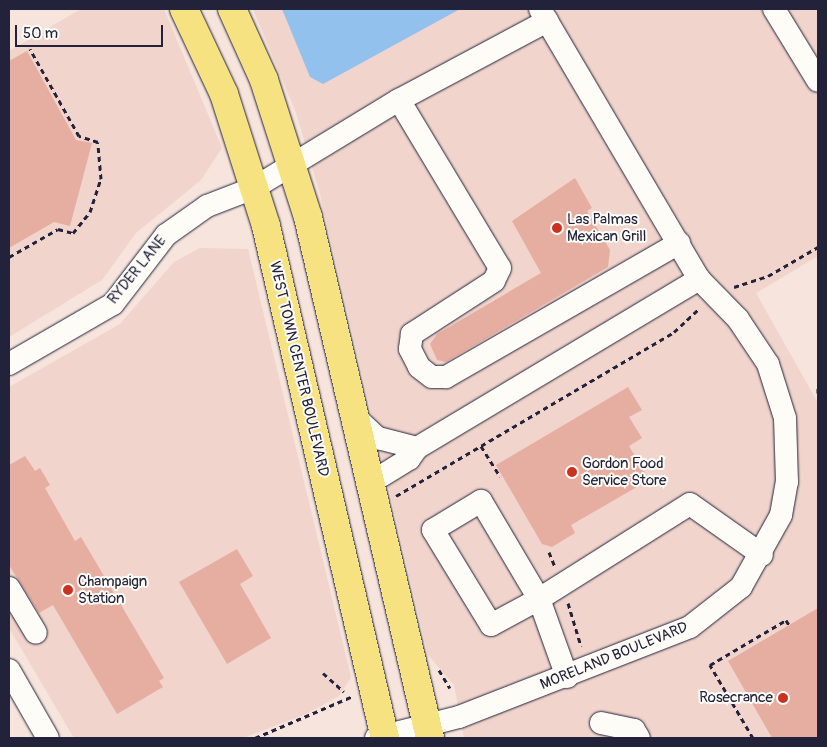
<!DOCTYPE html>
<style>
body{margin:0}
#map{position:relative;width:827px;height:747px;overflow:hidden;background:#f6e4dd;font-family:Pangolin,sans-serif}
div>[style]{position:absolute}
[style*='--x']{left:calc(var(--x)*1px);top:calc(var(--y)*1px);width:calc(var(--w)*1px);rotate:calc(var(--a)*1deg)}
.built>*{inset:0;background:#f1d4cb}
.water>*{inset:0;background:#92c1ed}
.building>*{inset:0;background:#e6ada1}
.path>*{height:3px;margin-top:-1.5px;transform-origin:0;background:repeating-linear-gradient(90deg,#22223b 0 5px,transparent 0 9px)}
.roads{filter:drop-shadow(0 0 1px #22223b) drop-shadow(0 0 1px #22223b)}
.minor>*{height:22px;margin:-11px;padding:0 11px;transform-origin:11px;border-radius:11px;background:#fdfcf7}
.major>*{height:28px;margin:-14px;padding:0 14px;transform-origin:14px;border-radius:14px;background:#f7e281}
.dots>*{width:14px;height:14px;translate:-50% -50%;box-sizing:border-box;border:2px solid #fdfcf7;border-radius:50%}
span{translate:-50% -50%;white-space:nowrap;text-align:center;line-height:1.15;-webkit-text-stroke:4px #fdfcf7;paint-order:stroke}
.poi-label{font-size:15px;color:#22223b}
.left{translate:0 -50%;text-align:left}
.right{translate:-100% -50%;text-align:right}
.street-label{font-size:15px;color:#22223b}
.frame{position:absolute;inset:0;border:10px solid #22223b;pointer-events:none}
.scale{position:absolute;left:15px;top:25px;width:148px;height:22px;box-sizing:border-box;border:2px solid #22223b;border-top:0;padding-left:6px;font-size:15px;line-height:18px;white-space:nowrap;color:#22223b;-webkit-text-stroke:4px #fdfcf7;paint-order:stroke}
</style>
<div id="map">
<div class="built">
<i style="clip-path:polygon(81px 9px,164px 9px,222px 148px,201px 180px,136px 233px,102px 280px,9px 337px,9px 51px)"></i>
<i style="clip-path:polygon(253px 9px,818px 9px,818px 256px,756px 293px,818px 403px,818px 738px,464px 738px,454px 685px,428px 655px,319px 190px,296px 113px)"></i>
<i style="clip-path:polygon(200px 248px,248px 249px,351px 677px,339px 696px,306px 714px,243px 738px,74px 738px,9px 628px,9px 387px,120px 324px,174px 262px)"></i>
</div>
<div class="water">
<i style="clip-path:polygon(282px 9px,460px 9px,323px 84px,310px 77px)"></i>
</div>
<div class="building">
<i style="clip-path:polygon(27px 51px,76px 140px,92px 143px,70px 226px,54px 222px,9px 248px,9px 61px)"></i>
<i style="clip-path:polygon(575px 178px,592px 208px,587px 211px,610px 250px,608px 267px,446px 362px,437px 360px,430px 344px,437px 334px,541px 273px,512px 221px)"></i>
<i style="clip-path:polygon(628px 387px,642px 410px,629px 417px,642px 438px,629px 446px,649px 480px,571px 525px,575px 533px,552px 547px,542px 544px,496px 465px)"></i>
<i style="clip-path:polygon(25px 456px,35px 471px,40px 468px,50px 485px,45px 488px,75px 541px,81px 537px,164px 678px,159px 681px,163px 687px,117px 714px,53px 605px,39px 613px,9px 565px,9px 465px)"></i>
<i style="clip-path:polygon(237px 549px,253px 576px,240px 584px,271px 638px,227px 664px,179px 582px)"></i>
<i style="clip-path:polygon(818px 608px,818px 738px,772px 738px,728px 661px)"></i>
</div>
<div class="path">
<i style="--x:9;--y:257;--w:56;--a:-29.7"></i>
<i style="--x:58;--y:229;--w:16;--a:15"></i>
<i style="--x:73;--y:233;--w:27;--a:-51"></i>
<i style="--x:90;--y:212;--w:35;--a:-72"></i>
<i style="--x:101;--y:179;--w:37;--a:-95"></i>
<i style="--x:98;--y:142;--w:20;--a:-162"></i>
<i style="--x:79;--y:136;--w:100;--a:-119.4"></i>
<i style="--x:734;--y:287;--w:36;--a:-18"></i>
<i style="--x:768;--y:276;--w:58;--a:-30.1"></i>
<i style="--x:818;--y:388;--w:5;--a:90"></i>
<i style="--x:481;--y:446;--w:36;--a:58"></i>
<i style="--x:396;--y:496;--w:323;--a:-30.5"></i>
<i style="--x:674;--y:332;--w:34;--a:-43"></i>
<i style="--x:549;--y:552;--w:16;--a:68"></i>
<i style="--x:568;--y:603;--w:45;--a:73.2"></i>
<i style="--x:439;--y:670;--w:21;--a:59"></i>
<i style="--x:323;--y:673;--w:28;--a:42"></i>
<i style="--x:255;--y:738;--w:107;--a:-23.2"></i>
<i style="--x:753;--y:738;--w:85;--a:-120.5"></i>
<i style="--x:710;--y:665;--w:88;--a:-30.6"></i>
<i style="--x:786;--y:620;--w:6;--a:59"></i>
</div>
<div class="roads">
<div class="minor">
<i style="--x:774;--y:9;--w:84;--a:58.6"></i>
<i style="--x:399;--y:100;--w:196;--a:59"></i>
<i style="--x:500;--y:268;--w:14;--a:115"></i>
<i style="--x:494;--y:281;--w:98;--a:147.1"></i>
<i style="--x:412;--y:334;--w:15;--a:98"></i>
<i style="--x:410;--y:349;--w:20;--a:63"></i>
<i style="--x:419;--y:367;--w:16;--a:38"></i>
<i style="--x:432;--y:377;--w:14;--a:0"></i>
<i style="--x:446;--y:377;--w:269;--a:-29.9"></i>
<i style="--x:9;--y:364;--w:120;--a:-30"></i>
<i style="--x:113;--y:304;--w:87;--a:-52.5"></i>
<i style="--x:166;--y:235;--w:50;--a:-35.3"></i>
<i style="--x:207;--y:206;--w:50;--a:-21"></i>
<i style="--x:254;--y:188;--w:170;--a:-31.3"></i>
<i style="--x:399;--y:100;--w:168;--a:-28.1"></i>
<i style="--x:354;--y:416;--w:33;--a:43"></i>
<i style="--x:378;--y:438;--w:40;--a:14.4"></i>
<i style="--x:370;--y:483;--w:46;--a:-31.6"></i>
<i style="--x:409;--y:459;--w:14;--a:-54"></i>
<i style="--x:417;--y:448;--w:329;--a:-30.9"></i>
<i style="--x:9;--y:588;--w:52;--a:59"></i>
<i style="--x:9;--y:670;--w:78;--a:60.2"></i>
<i style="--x:567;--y:677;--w:83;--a:-109.7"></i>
<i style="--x:539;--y:599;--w:114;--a:-120.6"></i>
<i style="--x:481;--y:501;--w:56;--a:148.9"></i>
<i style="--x:433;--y:530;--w:111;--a:58.6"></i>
<i style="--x:491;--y:625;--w:55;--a:-28.4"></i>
<i style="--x:539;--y:599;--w:178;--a:-32.2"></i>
<i style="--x:690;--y:504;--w:88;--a:35.3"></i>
<i style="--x:601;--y:723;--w:34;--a:12"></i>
<i style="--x:634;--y:730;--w:9;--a:58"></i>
<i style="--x:376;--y:738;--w:86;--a:-14.2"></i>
<i style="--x:459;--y:717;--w:248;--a:-21.3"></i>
<i style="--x:690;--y:627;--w:65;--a:-38.1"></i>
<i style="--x:741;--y:587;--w:82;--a:-60.9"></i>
<i style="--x:781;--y:515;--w:34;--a:-80"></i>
<i style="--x:787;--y:482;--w:64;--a:-91.8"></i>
<i style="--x:785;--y:418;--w:57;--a:-107.5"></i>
<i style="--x:768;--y:364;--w:54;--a:-123.7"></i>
<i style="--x:738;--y:319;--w:56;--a:-134.3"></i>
<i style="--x:699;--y:279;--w:313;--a:-120.5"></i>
</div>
<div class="major">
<i style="--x:184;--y:9;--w:94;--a:64.8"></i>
<i style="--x:224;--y:94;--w:139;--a:72.3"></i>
<i style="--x:266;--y:226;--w:526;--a:76.92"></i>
<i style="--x:232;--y:9;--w:78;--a:65.7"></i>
<i style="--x:264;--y:80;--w:144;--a:72.2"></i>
<i style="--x:308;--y:217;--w:535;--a:76.82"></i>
</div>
</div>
<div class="dots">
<i style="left:557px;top:228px;background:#c8321e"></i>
<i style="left:572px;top:472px;background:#c8321e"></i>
<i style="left:68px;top:590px;background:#c8321e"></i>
<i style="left:783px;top:698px;background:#c8321e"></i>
</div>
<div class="poi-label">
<span class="left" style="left:567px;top:228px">Las Palmas<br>Mexican Grill</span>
<span class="left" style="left:582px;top:472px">Gordon Food<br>Service Store</span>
<span class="left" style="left:78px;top:590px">Champaign<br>Station</span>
<span class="right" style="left:773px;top:698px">Rosecrance</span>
</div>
<div class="street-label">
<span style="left:137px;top:270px;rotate:-51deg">RYDER LANE</span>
<span style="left:299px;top:369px;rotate:77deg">WEST TOWN CENTER BOULEVARD</span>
<span style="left:614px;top:656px;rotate:-22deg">MORELAND BOULEVARD</span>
</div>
<div class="frame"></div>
<div class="scale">50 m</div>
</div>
